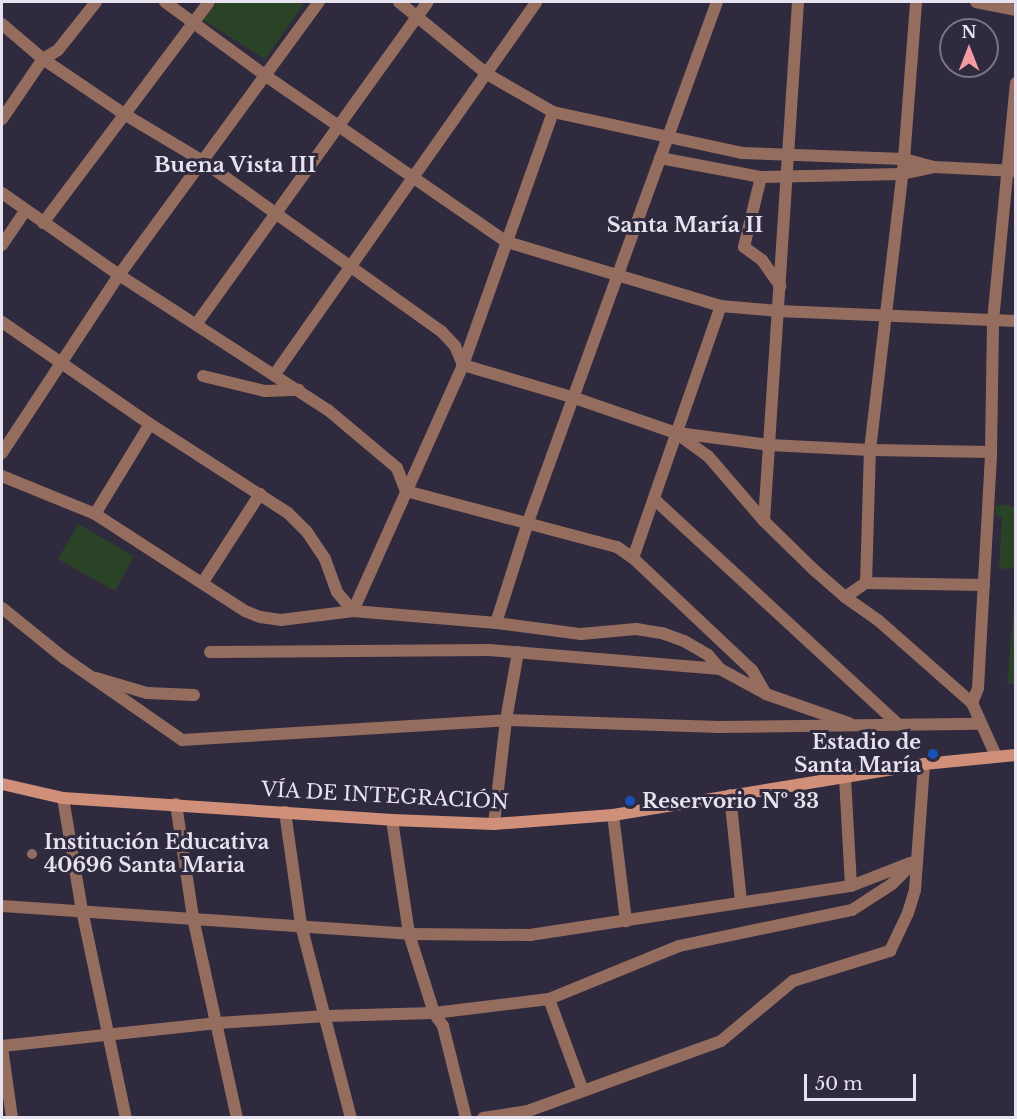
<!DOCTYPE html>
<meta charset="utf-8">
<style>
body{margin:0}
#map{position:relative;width:1017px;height:1119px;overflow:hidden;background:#302a3e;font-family:"Libre Baskerville",serif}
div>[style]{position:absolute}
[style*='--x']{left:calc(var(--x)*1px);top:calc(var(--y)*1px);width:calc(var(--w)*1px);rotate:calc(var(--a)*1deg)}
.green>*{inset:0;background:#2a4225}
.minor>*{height:12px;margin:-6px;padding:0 6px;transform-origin:6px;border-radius:6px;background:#956d5f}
.secondary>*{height:12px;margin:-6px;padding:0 6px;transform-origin:6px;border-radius:6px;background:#cf8f79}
.dots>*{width:16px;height:16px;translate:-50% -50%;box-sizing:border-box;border:3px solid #302a3e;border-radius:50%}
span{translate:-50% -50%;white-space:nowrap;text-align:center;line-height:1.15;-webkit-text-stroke:6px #302a3e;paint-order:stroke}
.poi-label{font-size:20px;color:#e6e2ef;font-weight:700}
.right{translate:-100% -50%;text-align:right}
.left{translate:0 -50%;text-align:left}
.street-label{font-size:20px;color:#e6e2ef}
.neighbourhood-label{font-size:21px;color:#e6e2ef;font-weight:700}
.frame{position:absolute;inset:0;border:3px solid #e6e2ef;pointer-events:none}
.north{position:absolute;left:939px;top:18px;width:60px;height:60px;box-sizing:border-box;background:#302a3e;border:2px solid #797485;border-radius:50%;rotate:0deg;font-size:16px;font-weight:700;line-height:24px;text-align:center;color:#e6e2ef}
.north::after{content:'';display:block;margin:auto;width:21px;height:27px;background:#f49aa3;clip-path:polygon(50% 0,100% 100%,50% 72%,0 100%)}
.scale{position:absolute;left:804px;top:1074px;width:112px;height:27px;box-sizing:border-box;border:3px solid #e6e2ef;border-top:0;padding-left:8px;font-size:18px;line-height:21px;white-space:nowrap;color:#e6e2ef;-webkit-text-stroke:4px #302a3e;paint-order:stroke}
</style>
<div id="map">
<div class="green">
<i style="clip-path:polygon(217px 2px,298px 2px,303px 5px,265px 59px,203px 20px)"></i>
<i style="clip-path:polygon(1002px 504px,1015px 507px,1015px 568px,999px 569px,1002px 518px,995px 514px,995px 507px)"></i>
<i style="clip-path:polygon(78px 524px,134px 556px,115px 591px,58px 559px)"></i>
<i style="clip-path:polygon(1015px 593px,1015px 684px,1007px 684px)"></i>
</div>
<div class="minor">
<i style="--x:165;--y:2;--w:125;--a:36.2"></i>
<i style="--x:266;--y:76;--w:293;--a:34.6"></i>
<i style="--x:507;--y:242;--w:223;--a:16.7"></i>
<i style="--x:721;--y:306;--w:57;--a:5"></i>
<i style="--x:778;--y:311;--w:238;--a:2.4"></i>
<i style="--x:399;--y:2;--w:114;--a:39.3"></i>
<i style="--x:487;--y:74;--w:76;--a:29.9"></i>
<i style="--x:553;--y:112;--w:193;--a:12.2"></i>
<i style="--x:742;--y:153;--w:162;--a:2.1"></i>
<i style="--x:904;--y:159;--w:31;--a:15"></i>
<i style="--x:934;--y:167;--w:82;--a:2.8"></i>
<i style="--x:976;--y:2;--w:41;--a:11.3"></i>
<i style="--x:2;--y:24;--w:54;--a:40.5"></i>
<i style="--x:43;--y:59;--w:98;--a:34.2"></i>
<i style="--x:124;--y:114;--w:90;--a:30.9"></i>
<i style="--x:201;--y:160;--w:296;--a:35.5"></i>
<i style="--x:442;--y:332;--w:19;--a:47"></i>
<i style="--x:455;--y:346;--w:21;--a:67"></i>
<i style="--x:463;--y:365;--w:114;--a:16.4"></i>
<i style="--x:572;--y:397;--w:110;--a:19.1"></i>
<i style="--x:676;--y:433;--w:39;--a:36"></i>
<i style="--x:708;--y:456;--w:86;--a:49.3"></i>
<i style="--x:764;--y:521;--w:69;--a:44.4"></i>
<i style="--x:813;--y:569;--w:43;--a:41.2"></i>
<i style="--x:845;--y:597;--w:42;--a:35.2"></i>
<i style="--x:879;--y:621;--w:124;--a:41.4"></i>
<i style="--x:972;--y:703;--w:58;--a:65.6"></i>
<i style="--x:2;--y:119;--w:73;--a:-55.7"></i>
<i style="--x:43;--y:59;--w:17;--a:-31"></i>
<i style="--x:58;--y:50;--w:61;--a:-51.6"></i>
<i style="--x:660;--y:158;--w:103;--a:10.7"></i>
<i style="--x:761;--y:177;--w:141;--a:-1.2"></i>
<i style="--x:902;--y:174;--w:29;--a:-12"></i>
<i style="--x:761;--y:177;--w:72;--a:103.7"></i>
<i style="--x:744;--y:247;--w:22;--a:36"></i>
<i style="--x:762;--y:260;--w:32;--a:55"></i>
<i style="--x:2;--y:193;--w:143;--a:35"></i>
<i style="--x:119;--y:275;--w:249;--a:32.9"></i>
<i style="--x:328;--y:410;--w:90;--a:40"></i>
<i style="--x:397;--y:468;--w:25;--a:69"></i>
<i style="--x:406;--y:491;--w:218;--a:14.9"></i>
<i style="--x:617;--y:547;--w:19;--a:35"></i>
<i style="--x:633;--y:558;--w:163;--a:43.3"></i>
<i style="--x:752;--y:670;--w:28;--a:60"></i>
<i style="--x:43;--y:223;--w:276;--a:-53.1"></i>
<i style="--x:2;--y:245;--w:41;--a:-55.9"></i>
<i style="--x:2;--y:322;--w:180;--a:34.6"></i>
<i style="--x:150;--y:424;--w:164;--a:32.8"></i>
<i style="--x:288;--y:513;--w:27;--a:45"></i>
<i style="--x:307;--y:532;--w:32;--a:56"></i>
<i style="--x:325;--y:559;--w:35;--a:70"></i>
<i style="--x:337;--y:592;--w:25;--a:50"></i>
<i style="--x:353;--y:611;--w:269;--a:-65.9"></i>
<i style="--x:463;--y:365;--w:269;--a:-70.4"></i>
<i style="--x:197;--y:323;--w:395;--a:-54.3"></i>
<i style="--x:275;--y:374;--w:454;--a:-54.9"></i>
<i style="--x:203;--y:376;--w:64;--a:13.6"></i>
<i style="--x:265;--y:391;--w:34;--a:-2"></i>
<i style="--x:678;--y:433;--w:92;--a:7.5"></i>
<i style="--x:769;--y:445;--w:101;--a:2.8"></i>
<i style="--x:870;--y:450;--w:121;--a:0.9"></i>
<i style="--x:2;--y:453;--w:213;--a:-56.7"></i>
<i style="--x:119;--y:275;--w:338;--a:-53.8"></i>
<i style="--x:2;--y:476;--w:100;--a:22.2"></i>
<i style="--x:95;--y:514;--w:179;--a:32.9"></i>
<i style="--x:245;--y:611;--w:16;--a:22"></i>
<i style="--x:260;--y:617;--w:21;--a:8"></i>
<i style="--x:281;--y:620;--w:73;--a:-7.1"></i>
<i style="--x:353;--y:611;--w:144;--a:4.8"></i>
<i style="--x:496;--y:623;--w:86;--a:7.4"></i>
<i style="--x:581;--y:634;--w:55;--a:-5.2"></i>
<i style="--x:636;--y:629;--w:26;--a:9"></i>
<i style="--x:662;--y:633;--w:23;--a:20"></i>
<i style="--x:684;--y:641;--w:28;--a:30"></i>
<i style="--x:708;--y:655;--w:18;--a:49"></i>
<i style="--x:720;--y:669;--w:52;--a:28.5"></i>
<i style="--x:766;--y:694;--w:88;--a:19.3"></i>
<i style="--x:654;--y:499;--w:332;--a:42.7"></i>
<i style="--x:95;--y:514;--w:105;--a:-58.6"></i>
<i style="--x:764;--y:521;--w:520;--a:-86.25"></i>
<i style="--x:633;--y:558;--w:267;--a:-70.8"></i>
<i style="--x:203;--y:582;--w:105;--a:-57.1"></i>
<i style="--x:866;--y:583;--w:118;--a:1"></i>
<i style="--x:845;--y:597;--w:25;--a:-34"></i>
<i style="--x:866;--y:583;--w:133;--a:-88.3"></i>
<i style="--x:870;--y:450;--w:293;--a:-83.3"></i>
<i style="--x:904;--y:159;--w:157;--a:-85.6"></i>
<i style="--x:2;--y:608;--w:80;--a:38.9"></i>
<i style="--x:64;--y:658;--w:144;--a:34.8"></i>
<i style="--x:182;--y:740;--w:325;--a:-3.5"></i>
<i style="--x:506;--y:720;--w:213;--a:1.9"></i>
<i style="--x:719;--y:727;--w:261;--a:-0.7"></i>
<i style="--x:496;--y:623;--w:106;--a:-72.4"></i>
<i style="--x:528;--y:522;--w:553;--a:-70.03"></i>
<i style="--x:210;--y:652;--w:279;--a:-0.4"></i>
<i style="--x:489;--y:650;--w:232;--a:4.7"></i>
<i style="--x:96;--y:678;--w:53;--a:16.4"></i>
<i style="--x:147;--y:693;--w:47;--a:2.4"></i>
<i style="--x:972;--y:703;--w:16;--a:-68"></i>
<i style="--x:978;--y:688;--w:236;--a:-86.8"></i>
<i style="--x:991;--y:452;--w:131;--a:-89.1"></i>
<i style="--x:993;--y:321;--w:239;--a:-84.5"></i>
<i style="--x:845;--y:778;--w:108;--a:86.8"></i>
<i style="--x:730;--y:795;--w:107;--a:84.1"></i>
<i style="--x:63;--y:798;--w:114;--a:80.4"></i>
<i style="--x:82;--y:910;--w:213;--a:78.1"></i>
<i style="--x:176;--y:804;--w:115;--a:81.5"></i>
<i style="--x:193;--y:918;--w:205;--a:77.6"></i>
<i style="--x:285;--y:812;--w:114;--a:81.9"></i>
<i style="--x:301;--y:925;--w:199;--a:75.5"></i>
<i style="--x:613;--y:815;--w:107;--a:83"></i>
<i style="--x:392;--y:820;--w:115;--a:81.5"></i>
<i style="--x:409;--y:934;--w:83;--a:72.4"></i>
<i style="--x:434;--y:1013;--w:16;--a:55"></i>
<i style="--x:443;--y:1026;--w:95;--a:76"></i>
<i style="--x:494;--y:824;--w:105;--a:-83.4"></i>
<i style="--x:506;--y:720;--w:69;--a:-80"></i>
<i style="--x:2;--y:906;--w:408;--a:3.9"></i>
<i style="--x:409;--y:934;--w:121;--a:0.5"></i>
<i style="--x:530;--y:935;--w:325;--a:-8.7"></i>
<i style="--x:851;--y:886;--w:63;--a:-21.3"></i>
<i style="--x:549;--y:999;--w:98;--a:69.7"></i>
<i style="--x:2;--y:1046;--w:217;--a:-6.1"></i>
<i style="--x:218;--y:1023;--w:108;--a:-3.7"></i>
<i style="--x:326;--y:1016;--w:108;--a:-1.6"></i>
<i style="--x:434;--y:1013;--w:116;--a:-6.9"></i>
<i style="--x:549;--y:999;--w:140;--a:-22.2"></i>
<i style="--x:679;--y:946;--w:177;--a:-11.8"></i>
<i style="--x:852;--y:910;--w:48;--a:-33"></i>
<i style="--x:892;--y:884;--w:34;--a:-45"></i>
<i style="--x:2;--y:1047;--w:72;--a:82"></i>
<i style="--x:483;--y:1118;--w:46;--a:-8.8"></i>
<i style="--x:528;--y:1111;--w:205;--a:-19.9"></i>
<i style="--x:721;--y:1041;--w:94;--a:-39.8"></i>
<i style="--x:793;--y:981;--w:102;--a:-17.2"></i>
<i style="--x:890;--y:951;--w:42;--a:-64.7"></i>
<i style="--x:908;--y:913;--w:24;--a:-73"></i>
<i style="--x:915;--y:890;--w:126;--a:-85.9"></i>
</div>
<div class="secondary">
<i style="--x:2;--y:784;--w:63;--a:12.9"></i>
<i style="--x:63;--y:798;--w:330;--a:3.8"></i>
<i style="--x:392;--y:820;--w:102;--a:2.2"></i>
<i style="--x:494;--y:824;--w:119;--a:-4.3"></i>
<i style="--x:613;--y:815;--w:315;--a:-9.3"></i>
<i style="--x:924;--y:764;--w:92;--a:-5.6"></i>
</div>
<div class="dots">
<i style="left:933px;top:754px;background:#1a4fb4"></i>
<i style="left:630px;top:801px;background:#1a4fb4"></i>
<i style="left:32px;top:854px;background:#8d6e63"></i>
</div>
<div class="poi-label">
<span class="right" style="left:921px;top:754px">Estadio de<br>Santa María</span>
<span class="left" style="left:642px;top:801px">Reservorio Nº 33</span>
<span class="left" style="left:44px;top:854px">Institución Educativa<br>40696 Santa Maria</span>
</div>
<div class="street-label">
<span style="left:385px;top:796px;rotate:3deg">VÍA DE INTEGRACIÓN</span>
</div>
<div class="neighbourhood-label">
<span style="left:235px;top:165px">Buena Vista III</span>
<span style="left:685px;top:225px">Santa María II</span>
</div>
<div class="frame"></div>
<div class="north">N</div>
<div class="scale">50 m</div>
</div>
